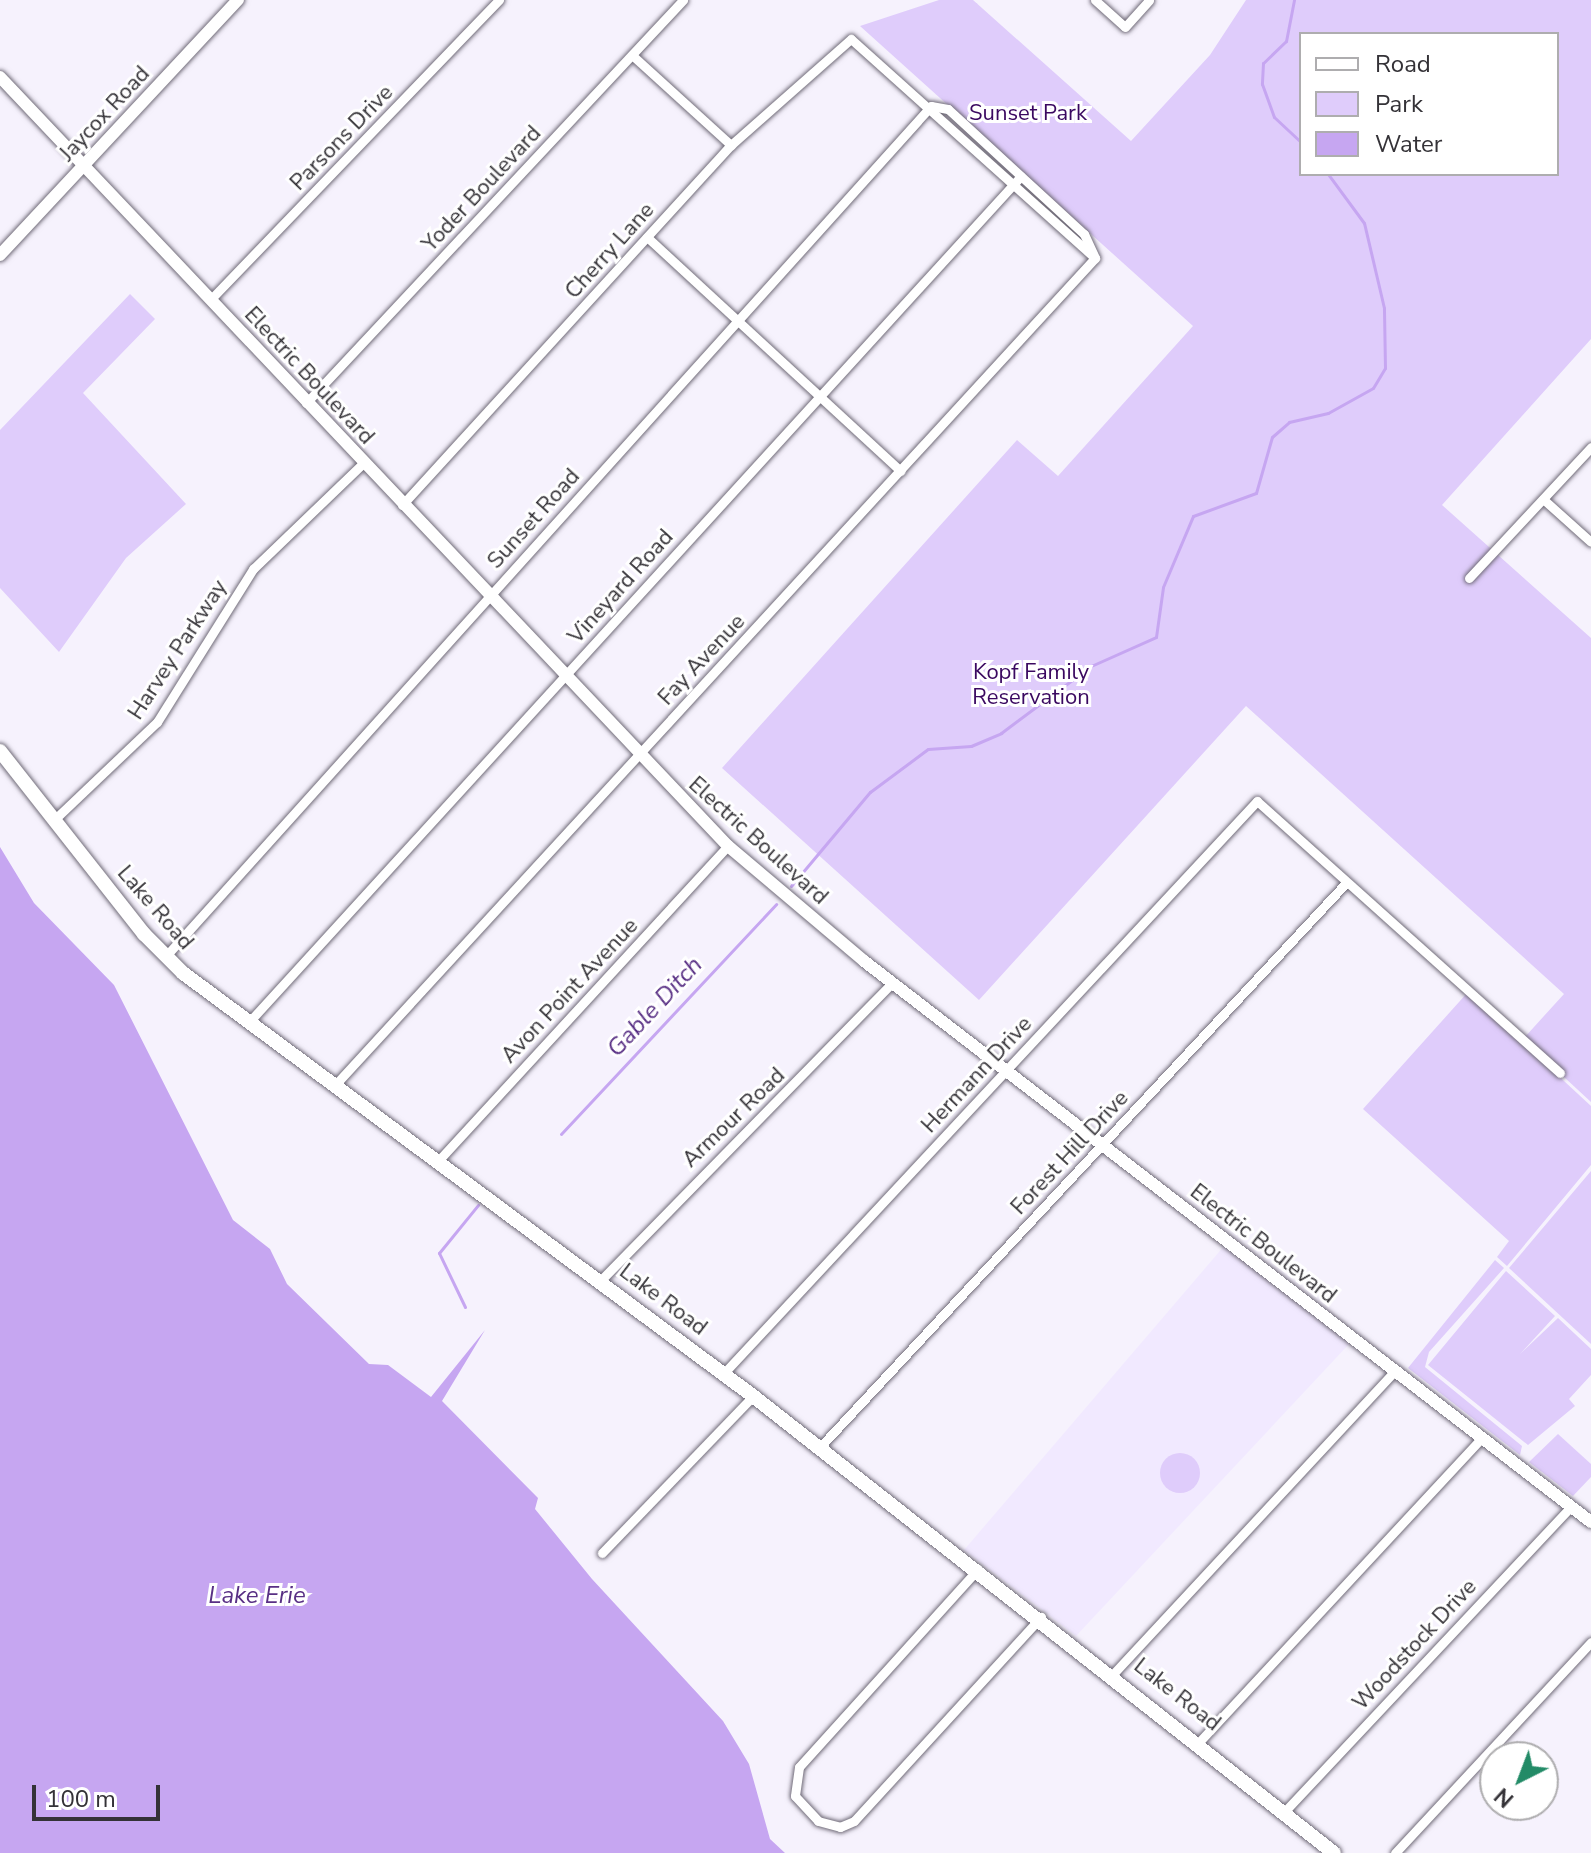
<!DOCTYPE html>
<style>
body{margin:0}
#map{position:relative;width:1591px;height:1853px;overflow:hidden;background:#f6f2fd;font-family:"Nunito Sans",sans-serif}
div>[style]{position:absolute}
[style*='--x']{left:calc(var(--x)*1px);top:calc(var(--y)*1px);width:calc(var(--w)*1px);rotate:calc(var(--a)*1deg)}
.built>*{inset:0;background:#f1e9ff}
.green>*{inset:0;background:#dfccfb}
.round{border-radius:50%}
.water>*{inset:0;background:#c6a6f1}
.stream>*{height:3px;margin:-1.5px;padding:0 1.5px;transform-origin:1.5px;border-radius:1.5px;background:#c6a6f1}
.roads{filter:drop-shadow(0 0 2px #706b78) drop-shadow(0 0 2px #706b78)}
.street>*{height:9px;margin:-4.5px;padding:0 4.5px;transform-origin:4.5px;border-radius:4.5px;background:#fff}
.secondary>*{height:12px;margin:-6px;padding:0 6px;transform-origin:6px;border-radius:6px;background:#fff}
.primary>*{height:14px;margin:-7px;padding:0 7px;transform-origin:7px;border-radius:7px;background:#fff}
span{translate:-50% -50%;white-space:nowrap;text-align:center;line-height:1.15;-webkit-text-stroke:6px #fff;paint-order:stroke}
.street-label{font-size:22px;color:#343237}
.park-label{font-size:22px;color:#3a0860}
.water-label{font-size:24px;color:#582f84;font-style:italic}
.legend{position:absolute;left:1299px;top:32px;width:260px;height:144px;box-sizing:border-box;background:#fff;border:2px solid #aeadaf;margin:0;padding:10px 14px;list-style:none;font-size:24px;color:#343237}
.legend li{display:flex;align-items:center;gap:16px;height:40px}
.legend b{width:40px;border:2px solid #aeadaf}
.north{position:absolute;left:1479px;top:1741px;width:80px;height:80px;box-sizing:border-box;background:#fff;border:2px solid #aeadaf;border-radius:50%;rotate:222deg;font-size:22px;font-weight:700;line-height:32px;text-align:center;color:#343237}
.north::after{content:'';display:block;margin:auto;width:28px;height:36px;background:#238b67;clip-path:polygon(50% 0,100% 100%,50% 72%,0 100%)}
.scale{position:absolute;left:32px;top:1785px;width:128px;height:36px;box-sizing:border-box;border:4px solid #343237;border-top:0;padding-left:10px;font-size:24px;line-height:28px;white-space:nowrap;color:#343237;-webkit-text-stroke:6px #fff;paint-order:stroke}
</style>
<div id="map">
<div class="built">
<i style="clip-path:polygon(1225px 1245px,1350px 1343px,1076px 1636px,964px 1550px)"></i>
</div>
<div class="green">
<i style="clip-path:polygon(evenodd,939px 0,973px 0,1131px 141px,1210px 55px,1246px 0,1591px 0,1591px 339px,1442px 505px,1591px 638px,1591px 1102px,1523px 1039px,1564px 994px,1246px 706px,979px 1000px,722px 768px,1017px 440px,1058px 476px,1193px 326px,860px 26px,939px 0,1301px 34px,1557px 34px,1557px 174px,1301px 174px,1301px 34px)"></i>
<i style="clip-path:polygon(130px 294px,155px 319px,83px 393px,186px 504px,126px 558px,59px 652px,0 588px,0 430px)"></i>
<i style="clip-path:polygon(1468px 992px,1591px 1106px,1591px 1165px,1507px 1266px,1497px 1257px,1509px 1241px,1363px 1109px)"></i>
<i style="clip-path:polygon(1591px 1171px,1591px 1344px,1509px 1268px)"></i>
<i style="clip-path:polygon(1495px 1260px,1504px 1268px,1429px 1352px,1425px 1367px,1522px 1446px,1520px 1455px,1408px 1368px)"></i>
<i style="clip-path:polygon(1506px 1271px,1555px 1316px,1520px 1354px,1558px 1318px,1591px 1349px,1591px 1375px,1569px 1399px,1575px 1406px,1528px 1445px,1428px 1365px)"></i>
<i style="clip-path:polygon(1558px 1434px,1591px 1464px,1591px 1477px,1573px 1496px,1529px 1462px)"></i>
<i class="round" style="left:1160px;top:1453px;width:40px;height:40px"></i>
</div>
<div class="water">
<i style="clip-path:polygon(0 847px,34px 903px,114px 985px,233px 1220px,270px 1249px,287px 1284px,369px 1364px,388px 1365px,431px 1397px,485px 1330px,442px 1401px,538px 1498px,535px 1509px,592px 1579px,723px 1721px,749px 1764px,770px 1839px,785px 1853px,0 1853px)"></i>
</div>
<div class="stream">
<i style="--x:1294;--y:0;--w:42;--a:101"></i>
<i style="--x:1286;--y:41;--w:32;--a:136"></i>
<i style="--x:1263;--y:63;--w:21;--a:93"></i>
<i style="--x:1262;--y:84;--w:35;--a:70"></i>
<i style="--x:1274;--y:117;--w:37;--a:43"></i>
<i style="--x:791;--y:886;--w:123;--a:-50"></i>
<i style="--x:870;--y:792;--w:72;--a:-36.6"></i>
<i style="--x:928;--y:749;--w:43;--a:-4"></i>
<i style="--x:971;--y:746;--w:33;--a:-23"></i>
<i style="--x:1001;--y:733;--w:112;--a:-36.7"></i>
<i style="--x:1091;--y:666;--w:71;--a:-24"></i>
<i style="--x:1156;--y:637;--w:50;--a:-82"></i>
<i style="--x:1163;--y:587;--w:77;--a:-67.1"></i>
<i style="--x:1193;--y:516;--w:67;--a:-20.1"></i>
<i style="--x:1256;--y:493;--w:58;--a:-74.1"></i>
<i style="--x:1272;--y:437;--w:23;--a:-41"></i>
<i style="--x:1289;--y:422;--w:40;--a:-13"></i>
<i style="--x:1328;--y:413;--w:51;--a:-29.1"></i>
<i style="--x:1373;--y:388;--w:23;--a:-59"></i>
<i style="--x:1385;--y:368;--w:60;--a:-91"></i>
<i style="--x:1384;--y:308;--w:87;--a:-103.2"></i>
<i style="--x:1364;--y:223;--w:61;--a:-126.3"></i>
<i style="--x:561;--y:1134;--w:315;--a:-46.9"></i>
<i style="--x:465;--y:1307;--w:60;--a:-115.7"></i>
<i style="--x:439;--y:1253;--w:62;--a:-50.9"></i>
</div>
<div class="roads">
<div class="street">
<i style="--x:1095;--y:0;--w:40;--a:42"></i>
<i style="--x:1125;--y:27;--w:36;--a:-48"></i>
<i style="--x:632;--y:55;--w:134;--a:42.3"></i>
<i style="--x:931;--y:106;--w:17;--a:10"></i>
<i style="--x:948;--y:109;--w:185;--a:42.6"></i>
<i style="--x:1084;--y:234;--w:26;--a:65"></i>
<i style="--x:647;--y:237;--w:345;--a:42.7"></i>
<i style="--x:210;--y:300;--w:417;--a:-46.1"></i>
<i style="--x:306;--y:403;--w:552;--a:-46.91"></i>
<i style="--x:1543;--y:499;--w:64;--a:41.9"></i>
<i style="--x:402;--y:505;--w:488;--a:-47.6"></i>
<i style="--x:731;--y:145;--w:160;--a:-41.5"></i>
<i style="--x:851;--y:39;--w:328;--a:41.9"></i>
<i style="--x:1469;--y:578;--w:179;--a:-47"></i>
<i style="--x:54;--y:820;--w:142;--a:-43.6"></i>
<i style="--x:157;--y:722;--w:181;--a:-57.9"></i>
<i style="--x:253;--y:569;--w:153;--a:-43.9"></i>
<i style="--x:165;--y:957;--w:1145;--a:-48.01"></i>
<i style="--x:249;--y:1022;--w:1145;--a:-47.62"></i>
<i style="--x:335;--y:1085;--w:1123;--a:-47.42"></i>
<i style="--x:438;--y:1161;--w:428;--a:-47.4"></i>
<i style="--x:601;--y:1280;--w:416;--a:-45.6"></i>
<i style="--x:724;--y:1373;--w:782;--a:-47.02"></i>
<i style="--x:1257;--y:801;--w:407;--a:41.9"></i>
<i style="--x:820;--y:1447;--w:771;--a:-47"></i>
<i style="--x:602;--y:1553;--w:218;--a:-46.1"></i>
<i style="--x:978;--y:1569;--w:267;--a:132.1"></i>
<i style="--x:799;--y:1767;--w:29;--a:98"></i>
<i style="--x:795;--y:1796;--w:34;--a:47"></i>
<i style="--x:818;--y:1821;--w:23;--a:15"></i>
<i style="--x:840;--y:1827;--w:15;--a:-23"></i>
<i style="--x:854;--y:1821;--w:277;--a:-47.5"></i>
<i style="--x:1114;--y:1673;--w:413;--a:-47.1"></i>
<i style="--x:1200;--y:1741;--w:414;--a:-47.1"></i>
<i style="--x:1286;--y:1810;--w:417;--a:-46.8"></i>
<i style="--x:1395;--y:1853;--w:288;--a:-47.1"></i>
</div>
<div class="secondary">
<i style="--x:0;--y:77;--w:1059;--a:46.57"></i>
<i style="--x:728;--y:846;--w:178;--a:40.2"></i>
<i style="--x:864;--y:961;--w:918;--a:37.66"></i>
<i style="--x:0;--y:255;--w:349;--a:-47"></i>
</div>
<div class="primary">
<i style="--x:0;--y:751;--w:233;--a:51.8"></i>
<i style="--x:144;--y:934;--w:55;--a:45"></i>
<i style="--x:183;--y:973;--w:710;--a:36.58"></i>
<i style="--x:753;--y:1396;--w:739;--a:38.19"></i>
</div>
</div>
<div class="street-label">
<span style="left:105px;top:114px;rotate:-47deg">Jaycox Road</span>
<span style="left:342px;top:138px;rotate:-46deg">Parsons Drive</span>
<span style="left:482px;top:189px;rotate:-47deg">Yoder Boulevard</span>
<span style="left:610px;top:251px;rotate:-48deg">Cherry Lane</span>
<span style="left:309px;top:376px;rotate:47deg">Electric Boulevard</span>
<span style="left:534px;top:519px;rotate:-48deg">Sunset Road</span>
<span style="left:621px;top:587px;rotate:-48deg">Vineyard Road</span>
<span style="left:178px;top:650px;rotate:-57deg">Harvey Parkway</span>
<span style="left:702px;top:660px;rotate:-47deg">Fay Avenue</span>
<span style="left:758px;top:841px;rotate:42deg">Electric Boulevard</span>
<span style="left:155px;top:908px;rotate:49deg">Lake Road</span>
<span style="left:570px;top:991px;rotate:-47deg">Avon Point Avenue</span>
<span style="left:977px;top:1075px;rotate:-47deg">Hermann Drive</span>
<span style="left:734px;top:1118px;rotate:-44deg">Armour Road</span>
<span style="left:1070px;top:1153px;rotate:-47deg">Forest Hill Drive</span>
<span style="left:1263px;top:1244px;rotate:38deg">Electric Boulevard</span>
<span style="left:663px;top:1300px;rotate:37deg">Lake Road</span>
<span style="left:1415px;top:1645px;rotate:-47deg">Woodstock Drive</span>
<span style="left:1177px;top:1695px;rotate:38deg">Lake Road</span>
</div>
<div class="park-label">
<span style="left:1028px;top:114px">Sunset Park</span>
<span style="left:1031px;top:685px">Kopf Family<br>Reservation</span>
</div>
<div class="water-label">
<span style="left:655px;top:1007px;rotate:-47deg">Gable Ditch</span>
<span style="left:257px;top:1596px">Lake Erie</span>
</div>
<ul class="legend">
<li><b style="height:10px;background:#fff"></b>Road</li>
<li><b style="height:22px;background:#dfccfb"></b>Park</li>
<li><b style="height:22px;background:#c6a6f1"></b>Water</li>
</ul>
<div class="north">N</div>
<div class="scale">100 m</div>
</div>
